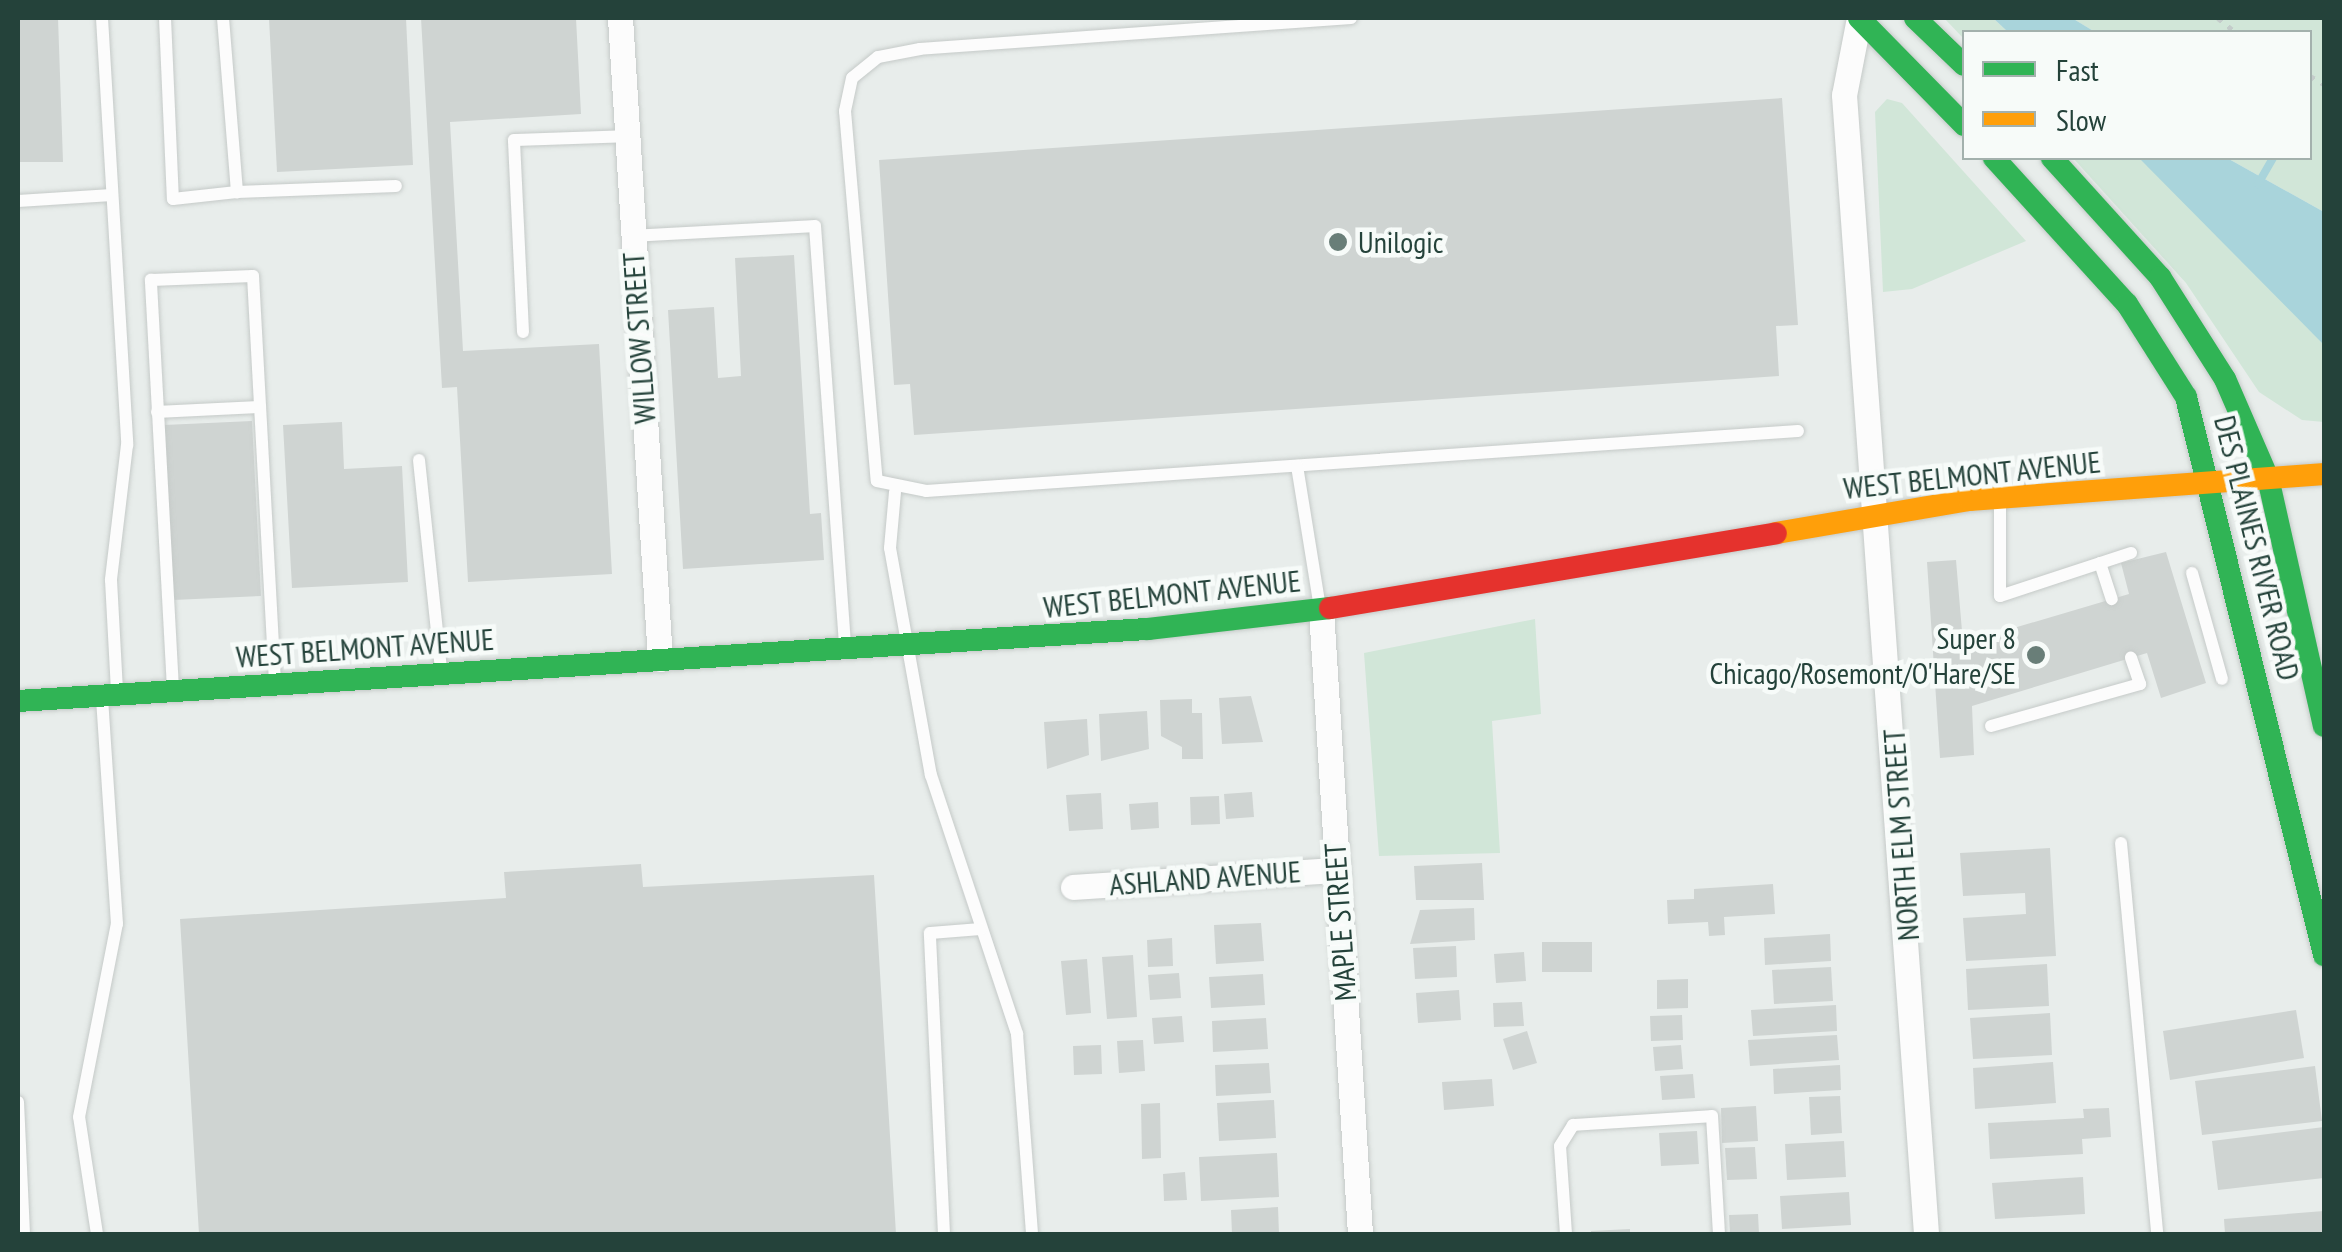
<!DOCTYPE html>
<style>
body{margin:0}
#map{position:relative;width:2342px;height:1252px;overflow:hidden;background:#e8edeb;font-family:"PT Sans Narrow",sans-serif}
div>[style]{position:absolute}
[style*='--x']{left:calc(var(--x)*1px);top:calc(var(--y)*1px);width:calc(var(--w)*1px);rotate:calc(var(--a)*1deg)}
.green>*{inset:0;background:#d1e6d8}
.water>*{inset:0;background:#a9d4db}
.stream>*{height:8px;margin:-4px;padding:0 4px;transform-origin:4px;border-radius:4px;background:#a9d4db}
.building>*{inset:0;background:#cfd4d2}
.path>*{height:5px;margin-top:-2.5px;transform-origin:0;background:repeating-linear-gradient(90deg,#c3ccca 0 5px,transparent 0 13px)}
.roads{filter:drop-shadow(0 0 2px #c5cac8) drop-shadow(0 0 2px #c5cac8)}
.lane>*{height:12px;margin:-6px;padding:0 6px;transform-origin:6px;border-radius:6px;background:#fcfcfc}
.street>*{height:25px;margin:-12.5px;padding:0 12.5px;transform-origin:12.5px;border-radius:12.5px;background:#fcfcfc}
.fast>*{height:22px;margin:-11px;padding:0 11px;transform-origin:11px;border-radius:11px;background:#30b455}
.slow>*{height:22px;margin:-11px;padding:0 11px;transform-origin:11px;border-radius:11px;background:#ff9f0a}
.jam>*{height:22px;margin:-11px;padding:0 11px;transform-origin:11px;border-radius:11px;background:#e5322d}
.dots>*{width:28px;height:28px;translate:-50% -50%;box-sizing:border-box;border:5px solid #f7fbf9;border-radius:50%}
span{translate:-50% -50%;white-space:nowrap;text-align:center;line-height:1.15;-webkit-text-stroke:9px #f7fbf9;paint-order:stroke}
.poi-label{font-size:30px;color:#24423a}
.left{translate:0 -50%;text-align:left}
.right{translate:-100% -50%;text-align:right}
.street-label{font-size:30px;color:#24423a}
.frame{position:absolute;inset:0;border:20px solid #24423a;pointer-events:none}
.legend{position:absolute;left:1962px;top:30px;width:350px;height:130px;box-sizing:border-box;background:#f7fbf9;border:2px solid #a3b1ad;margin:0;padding:12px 18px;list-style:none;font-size:30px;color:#24423a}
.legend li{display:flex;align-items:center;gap:20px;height:50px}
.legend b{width:50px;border:2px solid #a3b1ad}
</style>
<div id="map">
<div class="green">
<i style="clip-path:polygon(1944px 18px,1993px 18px,2008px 32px,1964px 39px)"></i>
<i style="clip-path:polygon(2072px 18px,2324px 18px,2324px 212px,2227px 158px,2310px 158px,2310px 32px,2095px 32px)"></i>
<i style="clip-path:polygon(1887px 99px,1902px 103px,2026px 241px,1912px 289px,1883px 292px,1875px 112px)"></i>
<i style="clip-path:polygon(2073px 158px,2139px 158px,2246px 256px,2324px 345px,2324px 422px,2302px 420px,2259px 392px,2186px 283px)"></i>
<i style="clip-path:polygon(1535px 619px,1541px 714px,1492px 721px,1500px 853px,1379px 856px,1364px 653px)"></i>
</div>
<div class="water">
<i style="clip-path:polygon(1993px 18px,2072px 18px,2095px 32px,2008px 32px)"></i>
<i style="clip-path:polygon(2139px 158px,2227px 158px,2324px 212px,2324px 345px)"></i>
</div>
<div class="stream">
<i style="--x:2258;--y:184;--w:30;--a:-60"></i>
</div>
<div class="building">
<i style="clip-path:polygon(18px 18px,58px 18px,63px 162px,18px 162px)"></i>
<i style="clip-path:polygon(269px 18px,406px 18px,413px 165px,277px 172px)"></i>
<i style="clip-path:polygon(421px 18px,576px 18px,581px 114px,450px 122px,463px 351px,599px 344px,612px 574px,468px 582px,457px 387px,442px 388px)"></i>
<i style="clip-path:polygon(1782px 98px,1798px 325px,1776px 326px,1779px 376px,914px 435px,910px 384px,894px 385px,879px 160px)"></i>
<i style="clip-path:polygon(794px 255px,810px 514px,821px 513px,824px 560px,683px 569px,668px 310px,714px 307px,718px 378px,741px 376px,735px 258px)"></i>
<i style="clip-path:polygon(252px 421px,261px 596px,173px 600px,164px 425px)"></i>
<i style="clip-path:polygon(342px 422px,344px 469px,402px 466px,408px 582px,292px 588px,283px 425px)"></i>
<i style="clip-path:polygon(2166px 552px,2206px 683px,2161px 698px,2147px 653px,1972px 706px,1974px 755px,1940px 758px,1927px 562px,1956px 560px,1963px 643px,2129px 594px,2121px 563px)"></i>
<i style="clip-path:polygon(1251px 696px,1263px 742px,1222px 744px,1219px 698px)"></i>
<i style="clip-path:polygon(1192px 699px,1192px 713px,1202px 713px,1203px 759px,1182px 759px,1182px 747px,1161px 736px,1160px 700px)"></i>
<i style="clip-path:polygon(1147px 711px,1149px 749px,1101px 761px,1099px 714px)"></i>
<i style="clip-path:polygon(1087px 719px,1089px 755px,1047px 769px,1044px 722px)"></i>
<i style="clip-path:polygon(1252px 792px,1254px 817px,1226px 819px,1224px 794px)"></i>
<i style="clip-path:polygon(1101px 793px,1103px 829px,1069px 831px,1066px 795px)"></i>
<i style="clip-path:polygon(1219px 796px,1220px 824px,1191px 825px,1190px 797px)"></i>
<i style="clip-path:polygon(1158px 802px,1159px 828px,1131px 830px,1129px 804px)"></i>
<i style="clip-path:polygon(2050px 848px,2056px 956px,1966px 961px,1963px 918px,2026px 914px,2025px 893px,1963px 896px,1960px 853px)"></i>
<i style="clip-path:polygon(1482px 863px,1484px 900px,1416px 900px,1414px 866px)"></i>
<i style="clip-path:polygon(641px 864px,643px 887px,874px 875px,896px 1234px,199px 1234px,180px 919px,506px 898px,504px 872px)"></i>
<i style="clip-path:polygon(1773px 884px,1775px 914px,1724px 917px,1725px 935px,1709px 936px,1708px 922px,1668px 924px,1667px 900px,1694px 899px,1694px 889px)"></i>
<i style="clip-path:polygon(1474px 908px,1475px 940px,1410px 944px,1420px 910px)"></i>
<i style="clip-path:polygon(1261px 923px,1264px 961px,1216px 964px,1214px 925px)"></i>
<i style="clip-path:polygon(1830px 934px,1831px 961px,1765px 965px,1764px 938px)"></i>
<i style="clip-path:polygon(1172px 938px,1173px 966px,1148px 967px,1147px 940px)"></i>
<i style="clip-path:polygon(1542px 942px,1592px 942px,1592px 972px,1542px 972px)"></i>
<i style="clip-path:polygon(1456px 946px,1457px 977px,1415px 979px,1413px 948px)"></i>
<i style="clip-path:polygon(1524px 952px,1526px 981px,1496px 983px,1494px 954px)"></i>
<i style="clip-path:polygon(1133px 955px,1137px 1017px,1107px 1019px,1102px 957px)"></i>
<i style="clip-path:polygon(1087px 959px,1091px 1013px,1066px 1015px,1061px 961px)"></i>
<i style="clip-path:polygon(2047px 964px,2049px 1006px,1968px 1010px,1966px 969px)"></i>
<i style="clip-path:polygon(1831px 967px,1833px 1001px,1774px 1004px,1772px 970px)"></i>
<i style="clip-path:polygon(1179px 973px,1181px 998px,1150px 1000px,1148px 975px)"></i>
<i style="clip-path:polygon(1263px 974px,1265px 1005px,1211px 1008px,1209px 977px)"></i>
<i style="clip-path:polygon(1688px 979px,1688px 1008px,1657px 1009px,1657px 980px)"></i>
<i style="clip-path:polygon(1459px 990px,1461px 1020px,1418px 1023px,1416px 993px)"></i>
<i style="clip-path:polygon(1522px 1002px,1524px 1026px,1494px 1027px,1493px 1003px)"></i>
<i style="clip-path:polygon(1836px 1005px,1837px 1031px,1753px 1036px,1751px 1010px)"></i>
<i style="clip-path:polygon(2296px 1010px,2304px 1058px,2170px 1080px,2163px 1031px)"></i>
<i style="clip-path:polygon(2050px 1013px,2052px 1055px,1973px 1059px,1970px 1018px)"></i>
<i style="clip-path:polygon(1682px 1015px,1683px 1040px,1651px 1041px,1650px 1016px)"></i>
<i style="clip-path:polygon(1182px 1016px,1184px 1042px,1154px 1044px,1152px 1018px)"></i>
<i style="clip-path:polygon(1266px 1018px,1268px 1049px,1213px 1052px,1212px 1021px)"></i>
<i style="clip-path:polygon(1527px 1031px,1537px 1063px,1513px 1070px,1503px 1039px)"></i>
<i style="clip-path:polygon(1837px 1035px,1839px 1060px,1750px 1066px,1748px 1040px)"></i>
<i style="clip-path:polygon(1143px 1040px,1145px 1071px,1119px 1073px,1117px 1041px)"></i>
<i style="clip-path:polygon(1101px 1045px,1102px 1074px,1074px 1075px,1073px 1046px)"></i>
<i style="clip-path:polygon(1681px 1045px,1683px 1069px,1655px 1071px,1653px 1047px)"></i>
<i style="clip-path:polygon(2053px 1062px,2056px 1103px,1975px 1109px,1973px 1068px)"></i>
<i style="clip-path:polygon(1269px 1063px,1271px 1093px,1216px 1096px,1215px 1065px)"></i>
<i style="clip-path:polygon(1840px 1065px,1841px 1090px,1774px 1094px,1773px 1069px)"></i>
<i style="clip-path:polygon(2315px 1066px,2322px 1121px,2202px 1135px,2195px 1081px)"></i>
<i style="clip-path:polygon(1693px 1074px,1695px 1098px,1662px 1100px,1660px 1076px)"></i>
<i style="clip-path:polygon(1492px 1079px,1494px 1106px,1444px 1110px,1442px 1082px)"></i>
<i style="clip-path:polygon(1840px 1096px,1842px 1133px,1811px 1135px,1809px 1097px)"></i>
<i style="clip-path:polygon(1274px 1100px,1276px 1138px,1219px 1141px,1217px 1103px)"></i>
<i style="clip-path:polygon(1160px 1103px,1161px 1158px,1142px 1159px,1141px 1104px)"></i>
<i style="clip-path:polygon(1756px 1106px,1758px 1141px,1722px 1143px,1721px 1108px)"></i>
<i style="clip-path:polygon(2109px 1108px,2111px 1137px,2082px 1139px,2083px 1154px,1990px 1159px,1988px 1123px,2084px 1118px,2083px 1109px)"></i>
<i style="clip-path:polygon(2324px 1127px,2324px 1178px,2218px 1190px,2212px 1141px)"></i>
<i style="clip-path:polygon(1697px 1131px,1699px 1164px,1661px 1166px,1659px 1133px)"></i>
<i style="clip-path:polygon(1844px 1141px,1846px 1177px,1787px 1180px,1785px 1144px)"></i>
<i style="clip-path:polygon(1755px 1147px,1757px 1179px,1727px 1180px,1725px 1148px)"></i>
<i style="clip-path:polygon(1277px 1153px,1279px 1197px,1201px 1201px,1199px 1157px)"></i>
<i style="clip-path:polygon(1185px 1172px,1187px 1200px,1164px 1201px,1163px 1174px)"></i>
<i style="clip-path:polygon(2083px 1177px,2085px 1214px,1995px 1219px,1992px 1183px)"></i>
<i style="clip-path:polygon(1849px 1192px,1851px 1225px,1782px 1229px,1780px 1196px)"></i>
<i style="clip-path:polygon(1278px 1207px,1279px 1234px,1232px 1234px,1231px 1210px)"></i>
<i style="clip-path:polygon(2324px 1211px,2324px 1234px,2225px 1234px,2224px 1219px)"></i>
<i style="clip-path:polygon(1758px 1214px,1759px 1234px,1730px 1234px,1729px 1215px)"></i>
<i style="clip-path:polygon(1630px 1229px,1630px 1234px,1591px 1234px,1591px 1231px)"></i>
</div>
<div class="path">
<i style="--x:2218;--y:18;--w:22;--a:39"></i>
<i style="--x:2310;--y:76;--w:16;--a:30"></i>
</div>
<div class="roads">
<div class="lane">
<i style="--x:102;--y:18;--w:428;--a:86.6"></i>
<i style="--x:127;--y:445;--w:136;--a:96.8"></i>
<i style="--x:111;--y:580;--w:112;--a:86.9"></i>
<i style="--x:165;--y:18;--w:181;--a:87.5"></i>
<i style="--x:173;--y:199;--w:64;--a:-6.2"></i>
<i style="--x:223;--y:18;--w:175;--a:85.4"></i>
<i style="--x:237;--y:192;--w:159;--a:-2.2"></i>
<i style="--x:1351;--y:18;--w:432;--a:175.9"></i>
<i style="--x:920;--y:49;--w:43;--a:169.2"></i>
<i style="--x:878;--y:57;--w:33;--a:141"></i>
<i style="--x:852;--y:78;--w:34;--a:102"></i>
<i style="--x:845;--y:111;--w:371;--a:85.1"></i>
<i style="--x:877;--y:481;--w:50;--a:11.5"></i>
<i style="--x:926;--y:491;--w:874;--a:-3.94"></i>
<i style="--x:18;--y:201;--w:94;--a:-3.7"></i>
<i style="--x:632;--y:236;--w:183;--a:-3.1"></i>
<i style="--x:815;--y:226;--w:421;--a:85.9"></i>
<i style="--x:523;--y:332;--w:192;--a:-92.7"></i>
<i style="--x:514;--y:140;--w:112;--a:-2"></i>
<i style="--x:157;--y:412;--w:101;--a:-2.8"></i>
<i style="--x:419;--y:460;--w:212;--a:84"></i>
<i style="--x:1297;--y:466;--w:144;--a:80.8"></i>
<i style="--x:895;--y:492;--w:56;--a:95.1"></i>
<i style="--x:890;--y:548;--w:231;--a:79.8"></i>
<i style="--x:931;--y:775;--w:273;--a:71.6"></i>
<i style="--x:1017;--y:1034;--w:201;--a:85.7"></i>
<i style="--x:2000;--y:500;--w:96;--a:90"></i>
<i style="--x:2000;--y:596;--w:138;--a:-18.2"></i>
<i style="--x:2100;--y:563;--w:38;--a:72"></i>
<i style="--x:2192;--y:573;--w:110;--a:74.2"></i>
<i style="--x:173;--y:689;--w:410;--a:-93.1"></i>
<i style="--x:151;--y:280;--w:102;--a:-2.2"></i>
<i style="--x:253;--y:276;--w:405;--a:86.9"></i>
<i style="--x:1991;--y:726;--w:155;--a:-15.7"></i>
<i style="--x:2140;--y:684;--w:28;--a:-109"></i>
<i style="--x:2121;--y:843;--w:393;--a:84.7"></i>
<i style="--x:18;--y:1102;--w:132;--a:87.4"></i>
<i style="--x:97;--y:1234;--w:118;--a:-98.7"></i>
<i style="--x:79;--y:1117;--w:197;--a:-78.9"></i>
<i style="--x:117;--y:924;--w:226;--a:-93.8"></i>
<i style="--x:944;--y:1234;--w:301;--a:-92.7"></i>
<i style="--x:930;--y:933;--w:51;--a:-4.5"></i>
<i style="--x:1566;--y:1234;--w:88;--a:-93.9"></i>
<i style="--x:1560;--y:1146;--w:25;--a:-58"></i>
<i style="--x:1573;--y:1125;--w:139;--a:-3.7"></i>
<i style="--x:1712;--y:1116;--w:118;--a:86.6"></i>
</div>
<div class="street">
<i style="--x:620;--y:18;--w:642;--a:86.43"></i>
<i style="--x:1859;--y:18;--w:78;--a:101"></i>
<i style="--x:1844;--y:95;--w:1142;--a:85.88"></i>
<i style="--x:1321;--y:610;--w:625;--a:86.42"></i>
<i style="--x:1073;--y:887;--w:265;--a:-3.7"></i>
</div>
<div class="fast">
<i style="--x:1859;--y:18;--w:150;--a:45.5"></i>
<i style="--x:1915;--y:18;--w:68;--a:43.8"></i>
<i style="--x:1994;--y:158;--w:197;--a:47.7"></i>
<i style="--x:2127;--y:304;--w:110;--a:57.6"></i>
<i style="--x:2186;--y:397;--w:575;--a:76.11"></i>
<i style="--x:2052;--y:158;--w:161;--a:47.8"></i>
<i style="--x:2160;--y:277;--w:121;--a:57.5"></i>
<i style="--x:2225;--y:379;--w:108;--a:66.5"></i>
<i style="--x:2268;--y:478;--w:254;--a:77.3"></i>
<i style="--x:18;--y:701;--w:1132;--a:-3.65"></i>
<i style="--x:1148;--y:629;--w:183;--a:-6.6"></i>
</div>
<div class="slow">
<i style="--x:1776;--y:533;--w:197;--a:-9.7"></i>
<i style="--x:1970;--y:500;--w:355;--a:-4.2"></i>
</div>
<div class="jam">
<i style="--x:1330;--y:608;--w:452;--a:-9.5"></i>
</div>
</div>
<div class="dots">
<i style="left:1338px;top:242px;background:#697e78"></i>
<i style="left:2036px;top:655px;background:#697e78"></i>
</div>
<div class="poi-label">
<span class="left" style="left:1358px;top:242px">Unilogic</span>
<span class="right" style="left:2016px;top:655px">Super 8<br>Chicago/Rosemont/O'Hare/SE</span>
</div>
<div class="street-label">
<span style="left:639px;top:338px;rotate:-94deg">WILLOW STREET</span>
<span style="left:1972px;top:475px;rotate:-6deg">WEST BELMONT AVENUE</span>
<span style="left:2257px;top:548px;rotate:76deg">DES PLAINES RIVER ROAD</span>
<span style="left:1172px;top:594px;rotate:-6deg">WEST BELMONT AVENUE</span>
<span style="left:365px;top:648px;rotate:-4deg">WEST BELMONT AVENUE</span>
<span style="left:1901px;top:835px;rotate:-94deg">NORTH ELM STREET</span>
<span style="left:1205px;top:878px;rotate:-4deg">ASHLAND AVENUE</span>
<span style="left:1340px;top:922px;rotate:-94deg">MAPLE STREET</span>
</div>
<div class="frame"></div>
<ul class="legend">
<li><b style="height:12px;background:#30b455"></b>Fast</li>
<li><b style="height:12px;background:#ff9f0a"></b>Slow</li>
</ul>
</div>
